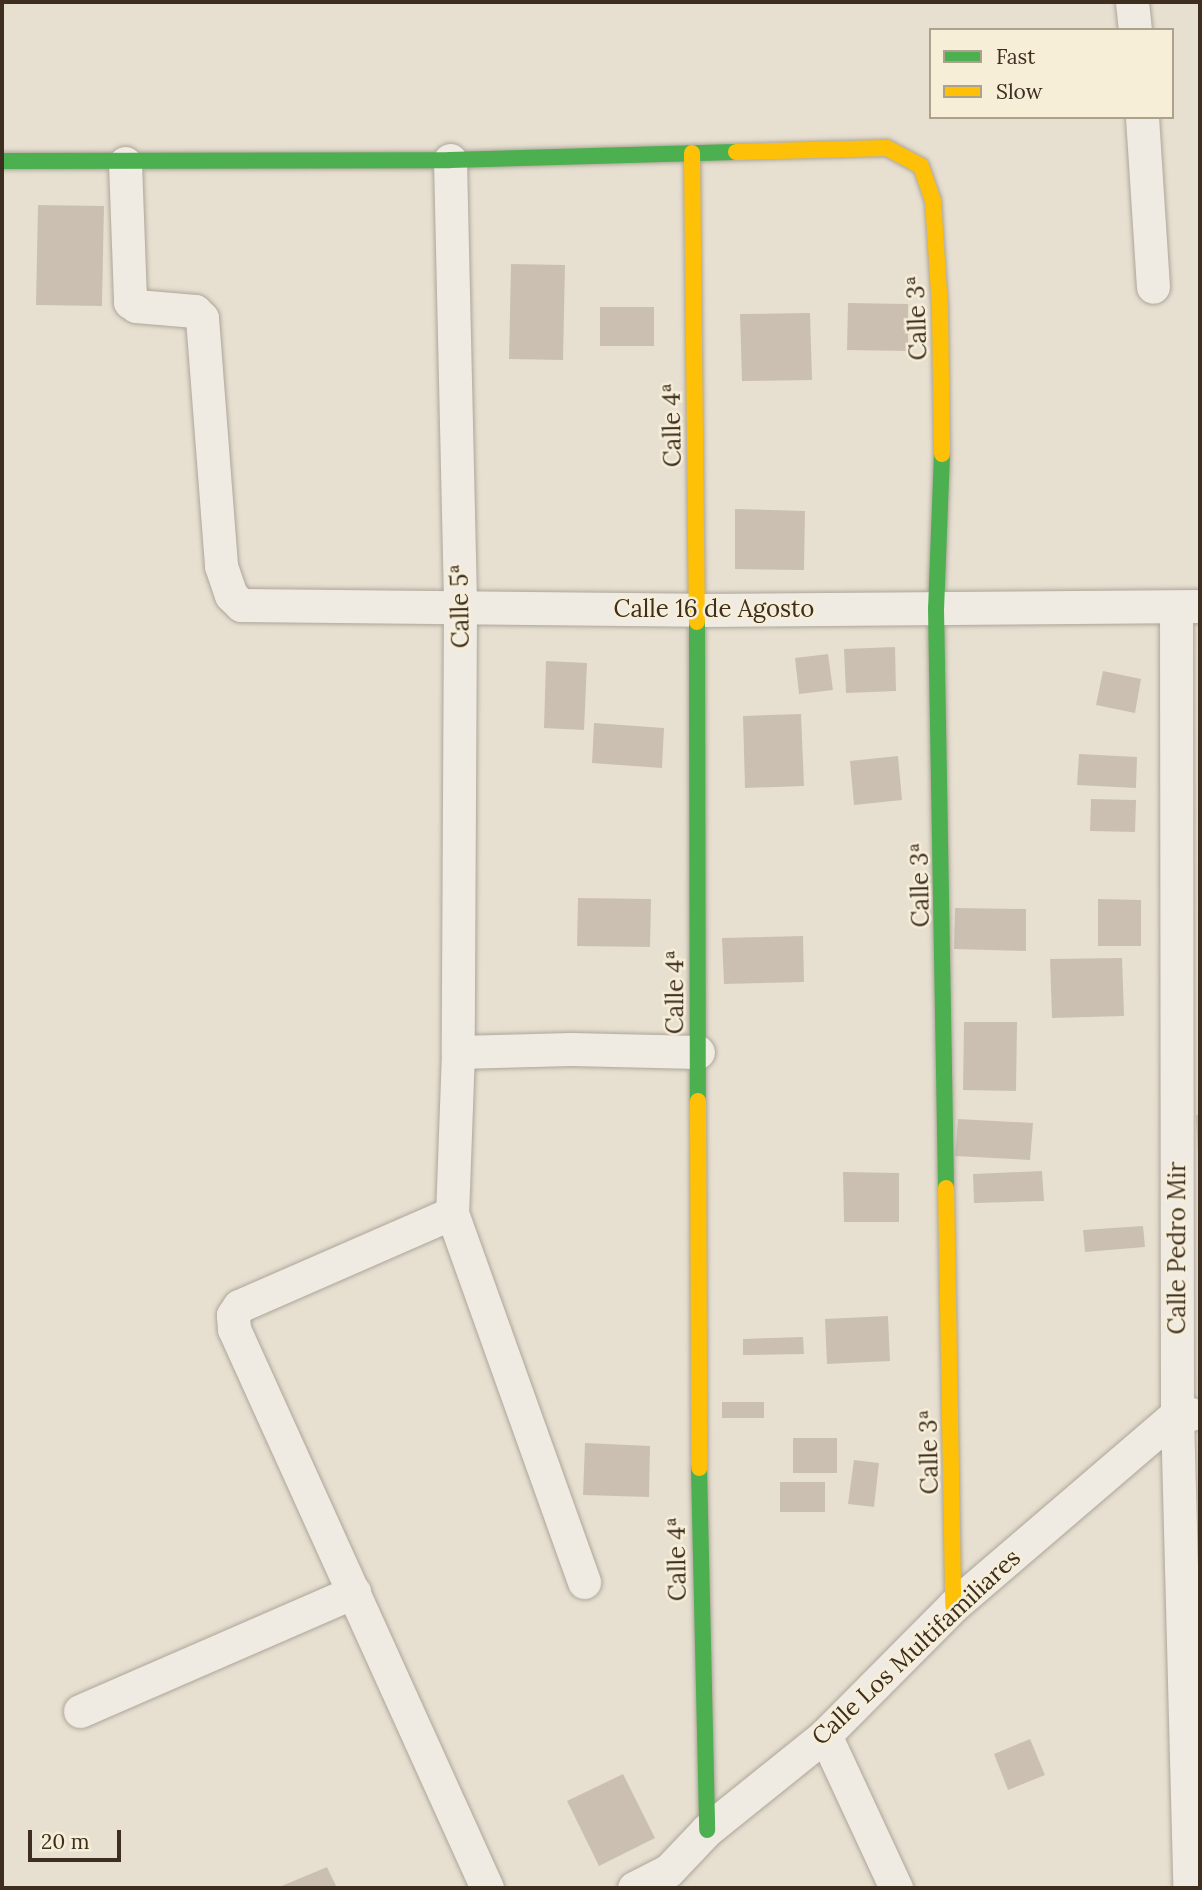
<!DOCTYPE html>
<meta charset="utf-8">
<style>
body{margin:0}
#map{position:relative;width:1202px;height:1890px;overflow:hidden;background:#e7e0d1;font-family:Lora,serif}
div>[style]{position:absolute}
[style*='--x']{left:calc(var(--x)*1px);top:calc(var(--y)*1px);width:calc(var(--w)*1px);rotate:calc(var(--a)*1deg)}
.building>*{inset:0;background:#cbbfb2}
.roads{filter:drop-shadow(0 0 2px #ada599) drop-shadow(0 0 2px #ada599)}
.street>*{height:33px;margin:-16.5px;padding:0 16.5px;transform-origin:16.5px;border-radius:16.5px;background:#efebe3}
.fast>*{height:16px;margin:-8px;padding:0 8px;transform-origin:8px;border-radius:8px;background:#4caf50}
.slow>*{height:16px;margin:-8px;padding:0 8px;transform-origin:8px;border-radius:8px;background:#ffc107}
span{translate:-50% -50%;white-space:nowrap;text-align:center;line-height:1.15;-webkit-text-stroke:5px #f7eed8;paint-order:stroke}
.street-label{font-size:24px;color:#3d2e20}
.frame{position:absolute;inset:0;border:4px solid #3d2e20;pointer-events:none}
.legend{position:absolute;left:929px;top:28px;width:245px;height:91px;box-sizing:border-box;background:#f7eed8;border:2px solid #ada18e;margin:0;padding:9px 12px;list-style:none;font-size:21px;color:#3d2e20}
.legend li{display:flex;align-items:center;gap:14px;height:35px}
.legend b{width:35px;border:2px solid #ada18e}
.scale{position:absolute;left:28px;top:1830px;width:93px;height:32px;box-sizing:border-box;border:4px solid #3d2e20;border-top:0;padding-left:9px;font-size:21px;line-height:24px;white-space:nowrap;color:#3d2e20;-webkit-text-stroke:5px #f7eed8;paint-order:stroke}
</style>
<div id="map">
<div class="building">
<i style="clip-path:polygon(38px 205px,104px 206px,102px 306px,36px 305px)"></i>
<i style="clip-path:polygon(511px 264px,565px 265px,563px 360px,509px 359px)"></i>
<i style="clip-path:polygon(848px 303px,908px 304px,908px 351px,847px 350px)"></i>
<i style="clip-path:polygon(600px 307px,654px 307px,654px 346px,600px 346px)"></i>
<i style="clip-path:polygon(810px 313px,812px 380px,742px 381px,740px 314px)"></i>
<i style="clip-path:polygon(735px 509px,805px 511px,804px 570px,735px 569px)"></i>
<i style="clip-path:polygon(895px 647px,896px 691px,846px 693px,844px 649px)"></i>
<i style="clip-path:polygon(828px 654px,833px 690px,799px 694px,795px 658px)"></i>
<i style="clip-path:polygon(546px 661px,587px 663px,584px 730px,544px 728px)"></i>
<i style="clip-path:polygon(1103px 671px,1141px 679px,1135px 713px,1096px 705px)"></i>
<i style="clip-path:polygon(801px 714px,804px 786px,745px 788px,743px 716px)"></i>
<i style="clip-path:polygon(594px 723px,664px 728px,662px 768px,592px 763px)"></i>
<i style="clip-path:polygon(1079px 754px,1137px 757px,1136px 788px,1077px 785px)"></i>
<i style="clip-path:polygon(898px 756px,902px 800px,854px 805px,850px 761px)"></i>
<i style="clip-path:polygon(1091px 799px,1136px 800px,1135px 832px,1090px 831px)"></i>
<i style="clip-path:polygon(578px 898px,651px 899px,650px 947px,577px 946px)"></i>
<i style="clip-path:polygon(1098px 899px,1141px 900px,1141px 946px,1098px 946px)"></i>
<i style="clip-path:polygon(955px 908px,1026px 909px,1026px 951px,954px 949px)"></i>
<i style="clip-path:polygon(803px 936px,804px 982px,724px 984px,722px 938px)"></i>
<i style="clip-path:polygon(1122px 958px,1124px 1016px,1052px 1018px,1050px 959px)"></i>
<i style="clip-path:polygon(964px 1022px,1017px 1022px,1016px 1091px,963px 1090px)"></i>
<i style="clip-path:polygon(1196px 1115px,1200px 1115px,1200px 1156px,1198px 1156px)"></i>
<i style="clip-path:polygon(958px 1119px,1033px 1123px,1030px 1160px,955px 1156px)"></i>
<i style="clip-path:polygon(1042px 1171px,1044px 1201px,974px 1203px,973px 1174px)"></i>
<i style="clip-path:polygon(843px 1172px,899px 1173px,899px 1222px,844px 1222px)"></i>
<i style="clip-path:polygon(1143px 1226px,1145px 1247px,1085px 1252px,1083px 1230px)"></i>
<i style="clip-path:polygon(888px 1316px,890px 1361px,827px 1364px,825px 1319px)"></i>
<i style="clip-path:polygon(803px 1337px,804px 1354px,743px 1355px,743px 1339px)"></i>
<i style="clip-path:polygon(722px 1402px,764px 1402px,764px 1418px,722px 1418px)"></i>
<i style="clip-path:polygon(793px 1438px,837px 1438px,837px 1473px,793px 1473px)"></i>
<i style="clip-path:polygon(585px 1443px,650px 1446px,649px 1497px,583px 1495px)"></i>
<i style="clip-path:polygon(854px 1460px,879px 1463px,874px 1507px,848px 1504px)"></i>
<i style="clip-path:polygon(780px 1482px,825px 1482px,825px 1512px,780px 1512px)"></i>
<i style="clip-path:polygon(1030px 1739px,1045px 1775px,1008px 1790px,994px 1754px)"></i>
<i style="clip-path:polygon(623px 1774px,655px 1838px,599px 1866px,567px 1801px)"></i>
<i style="clip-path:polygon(327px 1867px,337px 1888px,277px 1888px)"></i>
</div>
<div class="roads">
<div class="street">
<i style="--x:1132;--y:2;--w:28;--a:84"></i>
<i style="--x:1142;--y:117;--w:170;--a:86.3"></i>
<i style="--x:450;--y:160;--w:447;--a:88.7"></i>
<i style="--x:460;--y:607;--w:445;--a:90.3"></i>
<i style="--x:458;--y:1052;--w:161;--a:92.1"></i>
<i style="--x:452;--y:1213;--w:392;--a:70.3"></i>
<i style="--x:125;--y:163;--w:139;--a:87.9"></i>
<i style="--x:130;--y:302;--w:7;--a:34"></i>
<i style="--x:136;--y:306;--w:59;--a:4.8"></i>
<i style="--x:195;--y:311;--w:10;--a:45"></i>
<i style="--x:202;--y:318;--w:249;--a:85.6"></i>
<i style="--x:221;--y:566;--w:31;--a:71"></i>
<i style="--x:231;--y:595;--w:14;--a:45"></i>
<i style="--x:241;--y:605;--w:456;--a:0.6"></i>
<i style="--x:697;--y:610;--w:503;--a:-0.46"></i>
<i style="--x:1176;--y:607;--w:807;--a:89.93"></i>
<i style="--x:1177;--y:1414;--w:474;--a:88.5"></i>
<i style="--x:458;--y:1052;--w:113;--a:-1.5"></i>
<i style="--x:571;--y:1049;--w:127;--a:1.4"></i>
<i style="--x:452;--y:1213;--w:232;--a:156.4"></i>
<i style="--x:239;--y:1306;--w:11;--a:124"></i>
<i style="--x:233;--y:1315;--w:14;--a:86"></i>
<i style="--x:234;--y:1329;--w:614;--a:65.65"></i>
<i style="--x:80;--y:1711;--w:299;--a:-23.5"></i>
<i style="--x:825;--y:1735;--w:169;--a:65.1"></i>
<i style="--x:634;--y:1888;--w:38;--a:-27"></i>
<i style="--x:668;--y:1871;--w:57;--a:-46.4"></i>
<i style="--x:707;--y:1830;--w:151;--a:-38.8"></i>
<i style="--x:825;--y:1735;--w:182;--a:-45.2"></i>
<i style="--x:953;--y:1606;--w:295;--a:-40.6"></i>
<i style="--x:1177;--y:1414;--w:14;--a:0"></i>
</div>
<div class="fast">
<i style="--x:2;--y:161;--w:448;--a:-0.1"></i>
<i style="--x:450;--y:160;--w:286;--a:-1.6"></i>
<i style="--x:942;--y:454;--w:154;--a:92.2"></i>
<i style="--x:936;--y:608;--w:580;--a:89.01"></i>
<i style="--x:697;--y:622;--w:479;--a:89.9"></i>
<i style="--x:699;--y:1468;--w:362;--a:88.7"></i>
</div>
<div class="slow">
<i style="--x:736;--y:152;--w:151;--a:-1.5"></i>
<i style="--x:887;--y:148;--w:38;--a:28"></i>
<i style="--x:921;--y:166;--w:36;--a:71"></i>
<i style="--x:933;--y:200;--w:108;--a:86.3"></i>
<i style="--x:940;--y:308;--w:146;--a:89.2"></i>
<i style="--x:692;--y:153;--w:469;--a:89.4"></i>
<i style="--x:698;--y:1101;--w:367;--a:89.8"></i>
<i style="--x:946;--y:1188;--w:418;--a:89"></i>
</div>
</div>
<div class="street-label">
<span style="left:917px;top:318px;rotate:-92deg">Calle 3ª</span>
<span style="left:672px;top:425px;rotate:-91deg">Calle 4ª</span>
<span style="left:460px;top:606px;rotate:-91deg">Calle 5ª</span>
<span style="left:714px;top:609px">Calle 16 de Agosto</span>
<span style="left:920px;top:885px;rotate:-91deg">Calle 3ª</span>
<span style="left:675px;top:992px;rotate:-90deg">Calle 4ª</span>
<span style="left:1177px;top:1248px;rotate:-90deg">Calle Pedro Mir</span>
<span style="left:929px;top:1452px;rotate:-91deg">Calle 3ª</span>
<span style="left:677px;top:1559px;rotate:-91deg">Calle 4ª</span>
<span style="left:916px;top:1647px;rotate:-43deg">Calle Los Multifamiliares</span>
</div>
<div class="frame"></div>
<ul class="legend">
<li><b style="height:9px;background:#4caf50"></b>Fast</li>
<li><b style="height:9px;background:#ffc107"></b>Slow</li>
</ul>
<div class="scale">20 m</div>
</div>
